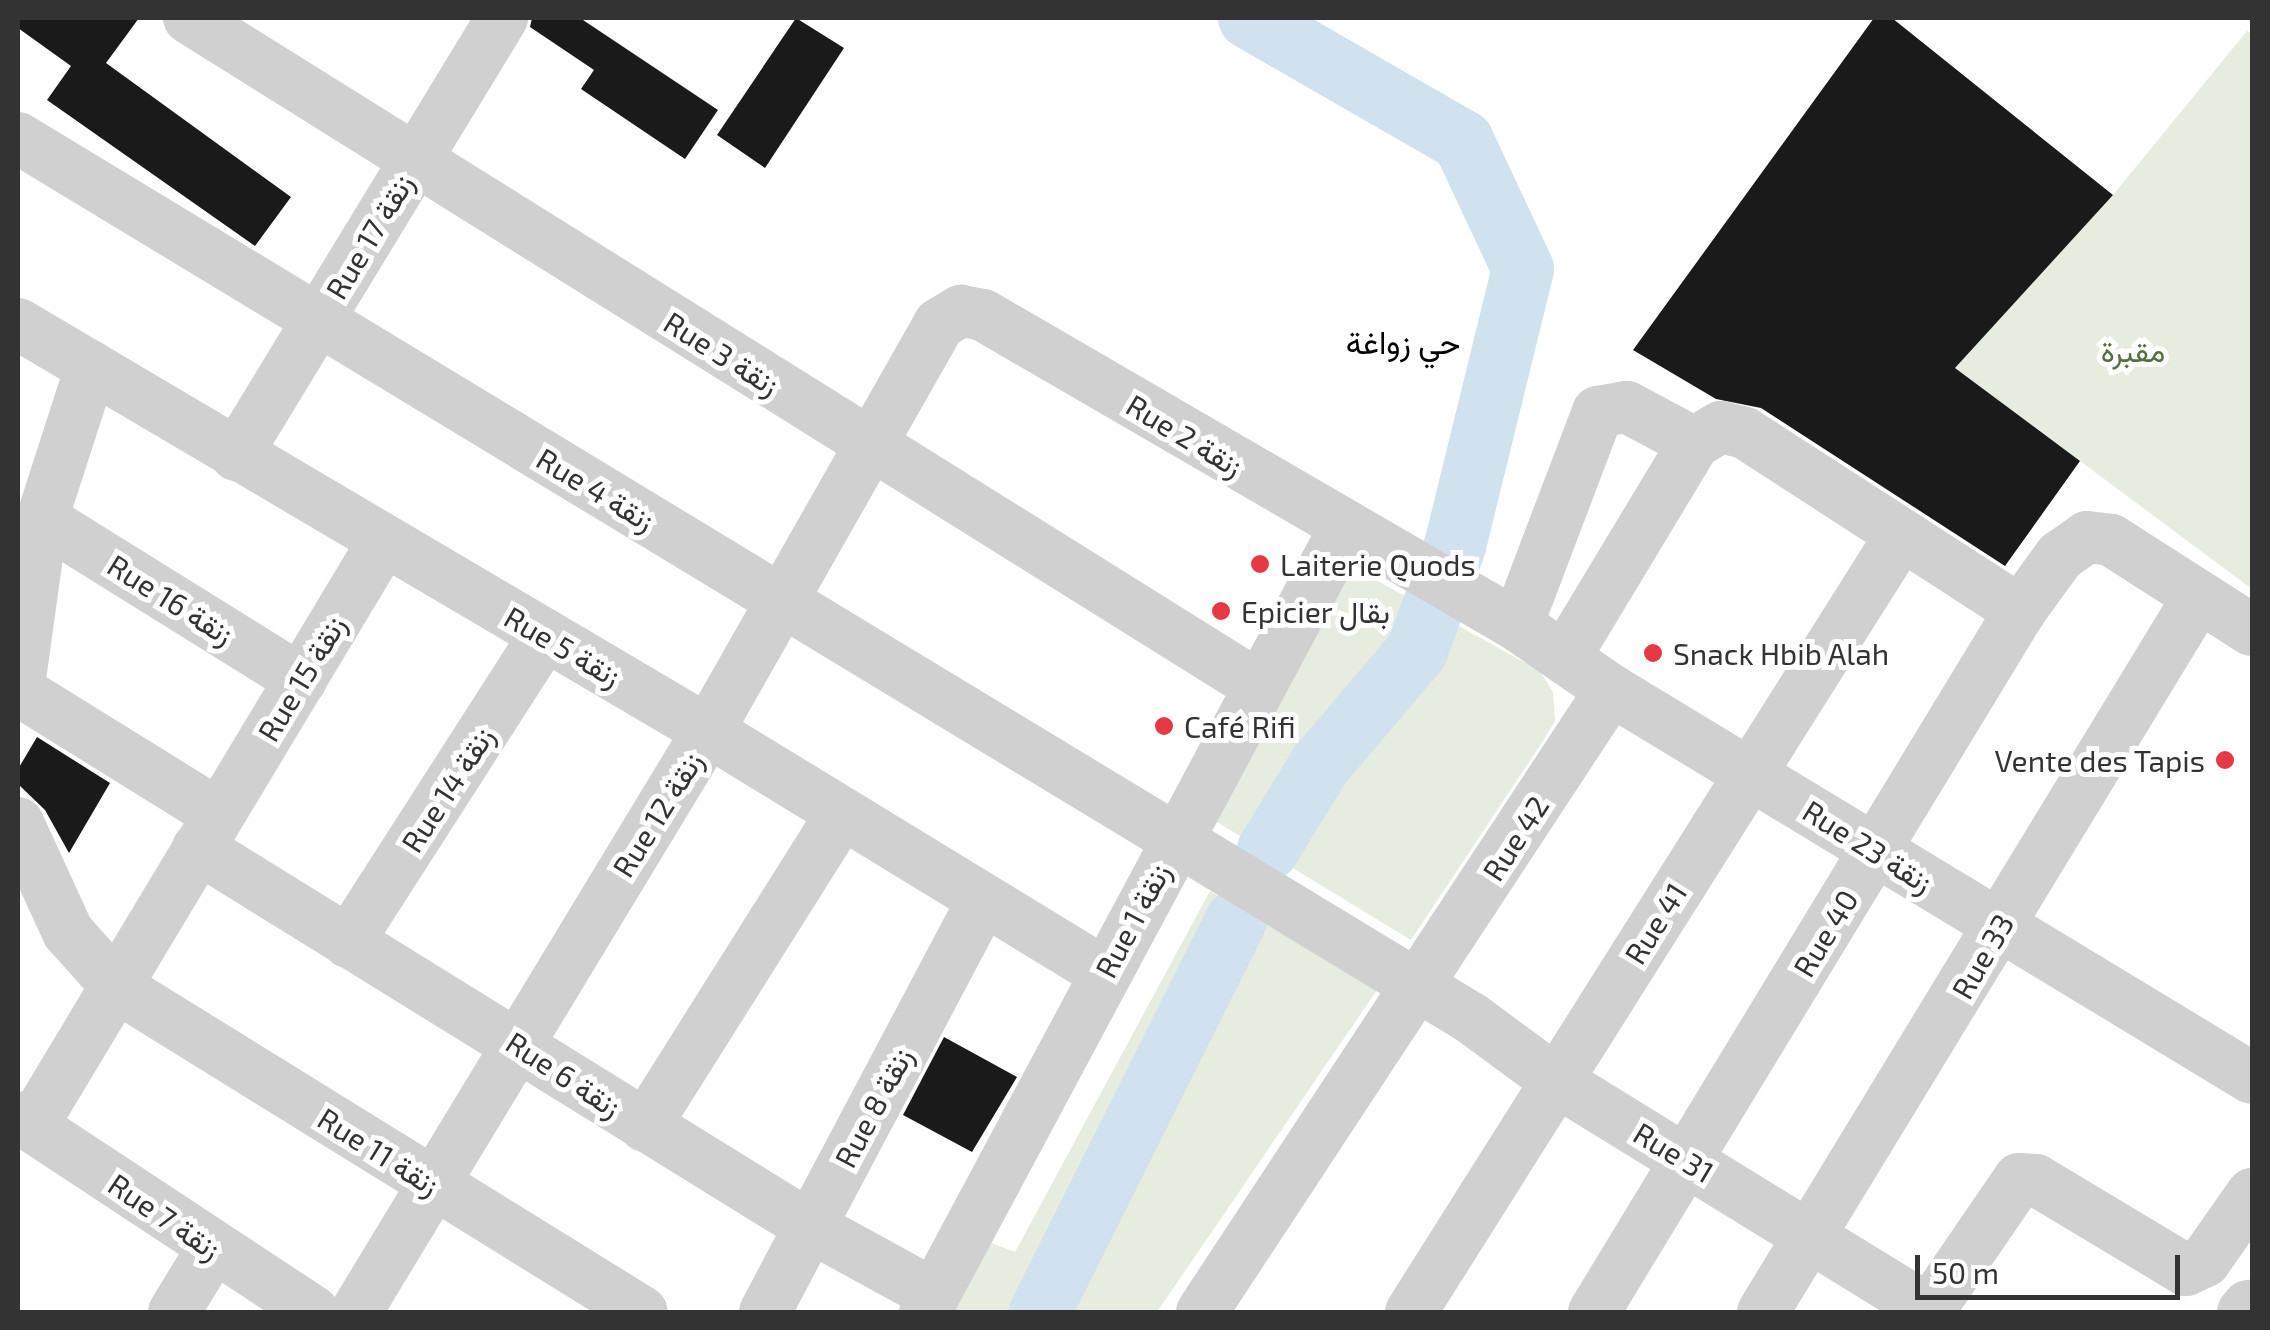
<!DOCTYPE html>
<meta charset="utf-8">
<style>
body{margin:0}
#map{position:relative;width:2270px;height:1330px;overflow:hidden;background:#fff;font-family:"Exo 2",Vazirmatn,sans-serif}
div>[style]{position:absolute}
[style*='--x']{left:calc(var(--x)*1px);top:calc(var(--y)*1px);width:calc(var(--w)*1px);rotate:calc(var(--a)*1deg)}
.green>*{inset:0;background:#e6ecdf}
.river>*{height:62px;margin:-31px;padding:0 31px;transform-origin:31px;border-radius:31px;background:#cfe2ee}
.building>*{inset:0;background:#1a1a1a}
.minor>*{height:52px;margin:-26px;padding:0 26px;transform-origin:26px;border-radius:26px;background:#d0d0d0}
.dots>*{width:28px;height:28px;translate:-50% -50%;box-sizing:border-box;border:5px solid #fff;border-radius:50%}
span{translate:-50% -50%;white-space:nowrap;text-align:center;line-height:1.15;-webkit-text-stroke:10px #fff;paint-order:stroke}
.street-label{font-size:30px;color:#333}
.park-label{font-size:30px;color:#56703f}
.poi-label{font-size:30px;color:#333}
.left{translate:0 -50%;text-align:left}
.right{translate:-100% -50%;text-align:right}
.neighbourhood-label{font-size:32px;color:#000}
.frame{position:absolute;inset:0;border:20px solid #333;pointer-events:none}
.scale{position:absolute;left:1915px;top:1255px;width:265px;height:45px;box-sizing:border-box;border:5px solid #333;border-top:0;padding-left:12px;font-size:30px;line-height:35px;white-space:nowrap;color:#333;-webkit-text-stroke:8px #fff;paint-order:stroke}
</style>
<div id="map">
<div class="green">
<i style="clip-path:polygon(2247px 31px,2252px 34px,2252px 589px,1955px 368px,2113px 195px)"></i>
<i style="clip-path:polygon(1349px 565px,1540px 671px,1553px 692px,1555px 721px,1541px 744px,1411px 940px,1212px 819px)"></i>
<i style="clip-path:polygon(1210px 891px,1377px 990px,1157px 1312px,950px 1312px,989px 1242px,1015px 1252px)"></i>
</div>
<div class="river">
<i style="--x:1249;--y:18;--w:247;--a:29.9"></i>
<i style="--x:1463;--y:141;--w:141;--a:64.9"></i>
<i style="--x:1523;--y:269;--w:285;--a:103.8"></i>
<i style="--x:1455;--y:546;--w:112;--a:109.9"></i>
<i style="--x:1417;--y:651;--w:150;--a:130.4"></i>
<i style="--x:1320;--y:765;--w:100;--a:121.5"></i>
<i style="--x:1040;--y:1312;--w:438;--a:-63.4"></i>
</div>
<div class="building">
<i style="clip-path:polygon(18px 18px,139px 18px,106px 63px,291px 197px,255px 246px,47px 100px,71px 66px,18px 28px)"></i>
<i style="clip-path:polygon(532px 18px,580px 18px,718px 110px,685px 159px,581px 89px,594px 70px,530px 27px)"></i>
<i style="clip-path:polygon(796px 18px,844px 48px,765px 168px,717px 135px)"></i>
<i style="clip-path:polygon(1874px 18px,1892px 18px,2113px 195px,1955px 368px,2080px 461px,2005px 566px,1761px 408px,1716px 399px,1633px 350px)"></i>
<i style="clip-path:polygon(37px 737px,110px 783px,69px 853px,45px 810px,18px 784px,18px 769px)"></i>
<i style="clip-path:polygon(944px 1037px,1017px 1077px,972px 1152px,903px 1115px)"></i>
</div>
<div class="minor">
<i style="--x:189;--y:18;--w:1259;--a:31.99"></i>
<i style="--x:18;--y:138;--w:1699;--a:31.2"></i>
<i style="--x:1471;--y:1018;--w:104;--a:36.4"></i>
<i style="--x:1555;--y:1080;--w:443;--a:31.6"></i>
<i style="--x:18;--y:324;--w:801;--a:30.53"></i>
<i style="--x:708;--y:731;--w:465;--a:31.4"></i>
<i style="--x:236;--y:455;--w:512;--a:-58.67"></i>
<i style="--x:42;--y:519;--w:305;--a:31.9"></i>
<i style="--x:1517;--y:625;--w:228;--a:-69.2"></i>
<i style="--x:1598;--y:412;--w:29;--a:-10"></i>
<i style="--x:1627;--y:407;--w:76;--a:28.2"></i>
<i style="--x:1565;--y:657;--w:250;--a:-58.9"></i>
<i style="--x:1694;--y:443;--w:31;--a:-31"></i>
<i style="--x:1721;--y:427;--w:25;--a:14"></i>
<i style="--x:1745;--y:433;--w:328;--a:32.9"></i>
<i style="--x:18;--y:690;--w:235;--a:31.8"></i>
<i style="--x:18;--y:693;--w:176;--a:-82.1"></i>
<i style="--x:42;--y:519;--w:160;--a:-72.1"></i>
<i style="--x:18;--y:823;--w:120;--a:65.4"></i>
<i style="--x:68;--y:932;--w:74;--a:48.3"></i>
<i style="--x:117;--y:987;--w:617;--a:31.76"></i>
<i style="--x:198;--y:848;--w:718;--a:31.74"></i>
<i style="--x:809;--y:1226;--w:141;--a:28.7"></i>
<i style="--x:348;--y:942;--w:365;--a:-57.3"></i>
<i style="--x:18;--y:1117;--w:354;--a:33.4"></i>
<i style="--x:32;--y:1126;--w:681;--a:-58.99"></i>
<i style="--x:645;--y:1126;--w:370;--a:-57.8"></i>
<i style="--x:174;--y:1312;--w:75;--a:-58.6"></i>
<i style="--x:356;--y:1312;--w:679;--a:-58.79"></i>
<i style="--x:708;--y:731;--w:468;--a:-60.4"></i>
<i style="--x:939;--y:324;--w:26;--a:-31"></i>
<i style="--x:961;--y:311;--w:22;--a:10"></i>
<i style="--x:983;--y:315;--w:617;--a:30.14"></i>
<i style="--x:1517;--y:625;--w:114;--a:34.7"></i>
<i style="--x:1611;--y:690;--w:749;--a:31.19"></i>
<i style="--x:765;--y:1312;--w:464;--a:-62.1"></i>
<i style="--x:925;--y:1312;--w:887;--a:-61.82"></i>
<i style="--x:1202;--y:1312;--w:744;--a:-56.67"></i>
<i style="--x:1411;--y:1312;--w:919;--a:-57.76"></i>
<i style="--x:1594;--y:1312;--w:820;--a:-58.71"></i>
<i style="--x:2020;--y:611;--w:68;--a:-54"></i>
<i style="--x:2060;--y:556;--w:33;--a:-35"></i>
<i style="--x:2087;--y:537;--w:24;--a:7"></i>
<i style="--x:2111;--y:540;--w:167;--a:32.6"></i>
<i style="--x:1763;--y:1312;--w:836;--a:-58.65"></i>
<i style="--x:1928;--y:1312;--w:161;--a:-55.6"></i>
<i style="--x:2019;--y:1179;--w:17;--a:3"></i>
<i style="--x:2036;--y:1180;--w:175;--a:31"></i>
<i style="--x:2186;--y:1270;--w:21;--a:-25"></i>
<i style="--x:2205;--y:1261;--w:82;--a:-55"></i>
<i style="--x:2243;--y:1312;--w:8;--a:-50"></i>
</div>
<div class="dots">
<i style="left:1260px;top:564px;background:#e63946"></i>
<i style="left:1221px;top:611px;background:#e63946"></i>
<i style="left:1653px;top:653px;background:#e63946"></i>
<i style="left:1164px;top:726px;background:#e63946"></i>
<i style="left:2225px;top:760px;background:#e63946"></i>
</div>
<div class="street-label">
<span style="left:369px;top:236px;rotate:-59deg">Rue 17 زنقة</span>
<span style="left:722px;top:353px;rotate:32deg">Rue 3 زنقة</span>
<span style="left:1185px;top:435px;rotate:31deg">Rue 2 زنقة</span>
<span style="left:596px;top:489px;rotate:31deg">Rue 4 زنقة</span>
<span style="left:171px;top:599px;rotate:32deg">Rue 16 زنقة</span>
<span style="left:563px;top:646px;rotate:30deg">Rue 5 زنقة</span>
<span style="left:301px;top:678px;rotate:-59deg">Rue 15 زنقة</span>
<span style="left:447px;top:789px;rotate:-57deg">Rue 14 زنقة</span>
<span style="left:657px;top:814px;rotate:-58deg">Rue 12 زنقة</span>
<span style="left:1515px;top:838px;rotate:-57deg">Rue 42</span>
<span style="left:1868px;top:846px;rotate:32deg">Rue 23 زنقة</span>
<span style="left:1132px;top:920px;rotate:-62deg">Rue 1 زنقة</span>
<span style="left:1655px;top:923px;rotate:-58deg">Rue 41</span>
<span style="left:1825px;top:933px;rotate:-59deg">Rue 40</span>
<span style="left:1982px;top:956px;rotate:-60deg">Rue 33</span>
<span style="left:564px;top:1074px;rotate:33deg">Rue 6 زنقة</span>
<span style="left:873px;top:1107px;rotate:-62deg">Rue 8 زنقة</span>
<span style="left:379px;top:1151px;rotate:32deg">Rue 11 زنقة</span>
<span style="left:1674px;top:1152px;rotate:31deg">Rue 31</span>
<span style="left:165px;top:1216px;rotate:34deg">Rue 7 زنقة</span>
</div>
<div class="park-label">
<span style="left:2133px;top:350px">مقبرة</span>
</div>
<div class="poi-label">
<span class="left" style="left:1280px;top:564px">Laiterie Quods</span>
<span class="left" style="left:1241px;top:611px">Epicier بقال</span>
<span class="left" style="left:1673px;top:653px">Snack Hbib Alah</span>
<span class="left" style="left:1184px;top:726px">Café Rifi</span>
<span class="right" style="left:2205px;top:760px">Vente des Tapis</span>
</div>
<div class="neighbourhood-label">
<span style="left:1403px;top:341px">حي زواغة</span>
</div>
<div class="frame"></div>
<div class="scale">50 m</div>
</div>
